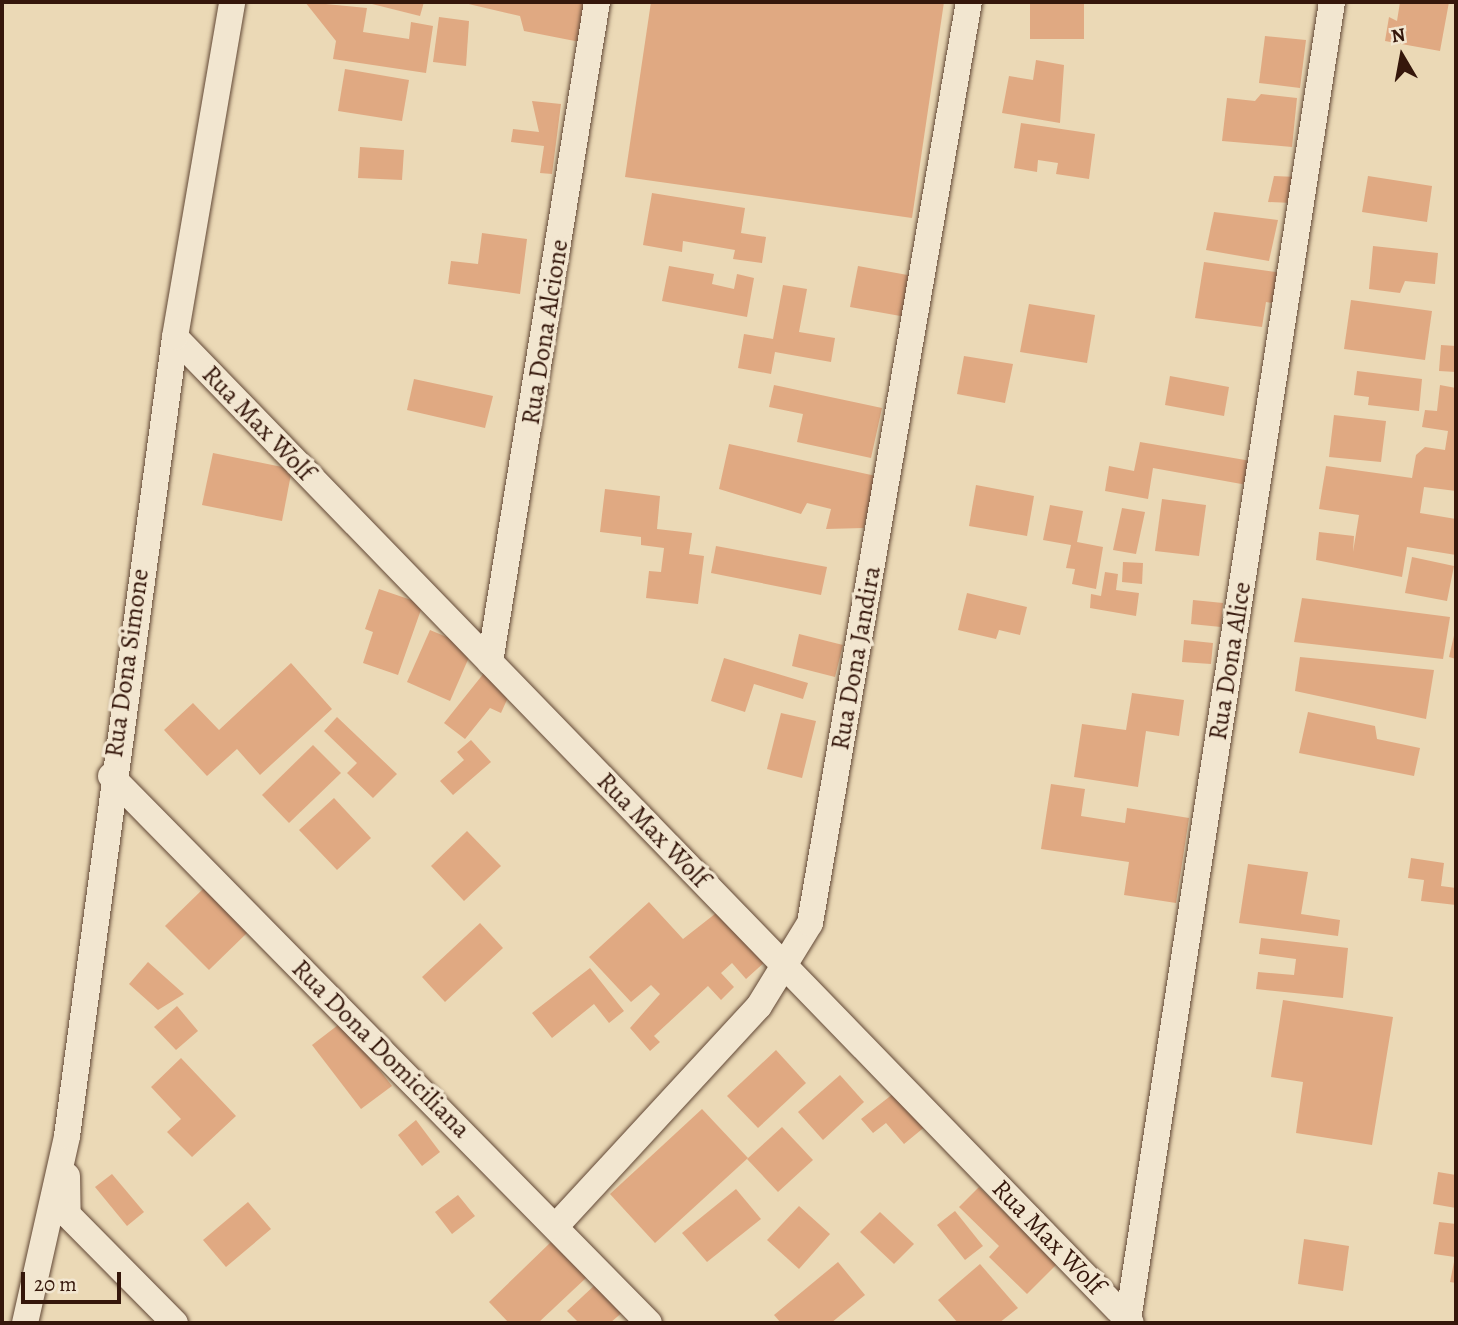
<!DOCTYPE html>
<style>
body{margin:0}
#map{position:relative;width:1458px;height:1325px;overflow:hidden;background:#ebd9b6;font-family:Alegreya,serif}
div>[style]{position:absolute}
[style*='--x']{left:calc(var(--x)*1px);top:calc(var(--y)*1px);width:calc(var(--w)*1px);rotate:calc(var(--a)*1deg)}
.building>*{inset:0;background:#e0a982}
.roads{filter:drop-shadow(0 0 2px #624836) drop-shadow(0 0 2px #624836)}
.street>*{height:26px;margin:-13px;padding:0 13px;transform-origin:13px;border-radius:13px;background:#f2e6d0}
span{translate:-50% -50%;white-space:nowrap;text-align:center;line-height:1.15;-webkit-text-stroke:7px #f2e6d0;paint-order:stroke}
.street-label{font-size:26px;color:#35170b}
.frame{position:absolute;inset:0;border:4px solid #35170b;pointer-events:none}
.north{position:absolute;left:1367px;top:21px;width:70px;height:70px;-webkit-text-stroke:5px #f2e6d0;paint-order:stroke;rotate:350deg;font-size:19px;font-weight:700;line-height:28px;text-align:center;color:#35170b}
.north::after{content:'';display:block;margin:auto;width:24px;height:32px;background:#35170b;clip-path:polygon(50% 0,100% 100%,50% 72%,0 100%)}
.scale{position:absolute;left:21px;top:1272px;width:100px;height:32px;box-sizing:border-box;border:4px solid #35170b;border-top:0;padding-left:9px;font-size:21px;line-height:24px;white-space:nowrap;color:#35170b;-webkit-text-stroke:5px #f2e6d0;paint-order:stroke}
</style>
<div id="map">
<div class="building">
<i style="clip-path:polygon(305px 2px,367px 8px,363px 32px,409px 39px,411px 22px,433px 26px,426px 73px,333px 59px,336px 41px)"></i>
<i style="clip-path:polygon(364px 2px,424px 2px,420px 16px)"></i>
<i style="clip-path:polygon(460px 2px,588px 2px,580px 42px,524px 31px,520px 16px)"></i>
<i style="clip-path:polygon(651px 2px,944px 2px,912px 218px,625px 177px)"></i>
<i style="clip-path:polygon(1030px 2px,1084px 2px,1084px 39px,1030px 39px)"></i>
<i style="clip-path:polygon(1400px 2px,1449px 2px,1440px 51px,1385px 41px,1389px 17px,1397px 21px)"></i>
<i style="clip-path:polygon(439px 17px,469px 21px,466px 66px,433px 62px)"></i>
<i style="clip-path:polygon(1265px 36px,1306px 40px,1300px 88px,1259px 83px)"></i>
<i style="clip-path:polygon(1036px 60px,1064px 65px,1060px 123px,1002px 113px,1009px 76px,1033px 80px)"></i>
<i style="clip-path:polygon(345px 69px,409px 80px,402px 121px,338px 111px)"></i>
<i style="clip-path:polygon(1261px 94px,1297px 98px,1292px 147px,1222px 141px,1227px 98px,1255px 101px)"></i>
<i style="clip-path:polygon(532px 101px,561px 104px,552px 174px,540px 173px,544px 146px,511px 142px,513px 129px,539px 132px)"></i>
<i style="clip-path:polygon(1021px 123px,1095px 134px,1089px 179px,1056px 174px,1058px 163px,1038px 160px,1037px 172px,1014px 168px)"></i>
<i style="clip-path:polygon(360px 147px,404px 150px,402px 180px,358px 178px)"></i>
<i style="clip-path:polygon(1274px 176px,1297px 177px,1292px 203px,1268px 202px)"></i>
<i style="clip-path:polygon(1368px 176px,1432px 186px,1427px 222px,1362px 212px)"></i>
<i style="clip-path:polygon(652px 193px,745px 208px,741px 233px,766px 237px,762px 263px,733px 259px,735px 250px,683px 241px,682px 252px,643px 245px)"></i>
<i style="clip-path:polygon(1214px 212px,1278px 220px,1269px 261px,1206px 250px)"></i>
<i style="clip-path:polygon(482px 233px,527px 239px,520px 294px,448px 284px,451px 261px,478px 264px)"></i>
<i style="clip-path:polygon(1373px 246px,1438px 253px,1435px 284px,1405px 281px,1400px 293px,1369px 289px)"></i>
<i style="clip-path:polygon(1204px 262px,1283px 273px,1278px 304px,1266px 302px,1262px 327px,1195px 318px)"></i>
<i style="clip-path:polygon(669px 266px,714px 274px,712px 284px,734px 289px,737px 274px,754px 278px,747px 317px,662px 301px)"></i>
<i style="clip-path:polygon(858px 266px,913px 276px,906px 317px,850px 307px)"></i>
<i style="clip-path:polygon(783px 285px,807px 289px,799px 332px,835px 338px,831px 362px,775px 352px,771px 374px,738px 368px,744px 334px,773px 339px)"></i>
<i style="clip-path:polygon(1351px 300px,1432px 311px,1425px 360px,1344px 349px)"></i>
<i style="clip-path:polygon(1029px 304px,1095px 315px,1087px 363px,1020px 352px)"></i>
<i style="clip-path:polygon(1441px 345px,1456px 346px,1456px 372px,1439px 371px)"></i>
<i style="clip-path:polygon(964px 356px,1013px 364px,1005px 403px,957px 394px)"></i>
<i style="clip-path:polygon(1357px 371px,1422px 379px,1419px 411px,1368px 405px,1369px 397px,1354px 395px)"></i>
<i style="clip-path:polygon(1170px 376px,1229px 387px,1224px 416px,1165px 405px)"></i>
<i style="clip-path:polygon(414px 379px,493px 396px,485px 428px,407px 410px)"></i>
<i style="clip-path:polygon(774px 385px,882px 408px,871px 458px,797px 442px,803px 414px,769px 407px)"></i>
<i style="clip-path:polygon(1440px 385px,1456px 388px,1456px 491px,1424px 487px,1420px 513px,1456px 519px,1456px 555px,1407px 547px,1402px 577px,1316px 560px,1319px 532px,1354px 536px,1353px 552px,1359px 515px,1319px 509px,1326px 466px,1412px 478px,1416px 455px,1425px 447px,1445px 450px,1448px 431px,1422px 427px,1425px 410px,1437px 411px)"></i>
<i style="clip-path:polygon(1334px 415px,1386px 421px,1381px 462px,1329px 457px)"></i>
<i style="clip-path:polygon(1140px 442px,1251px 461px,1247px 485px,1153px 468px,1148px 499px,1105px 491px,1109px 466px,1134px 471px)"></i>
<i style="clip-path:polygon(729px 444px,876px 476px,864px 528px,826px 529px,831px 509px,807px 503px,801px 514px,719px 489px)"></i>
<i style="clip-path:polygon(213px 453px,292px 469px,282px 521px,202px 505px)"></i>
<i style="clip-path:polygon(976px 485px,1034px 496px,1027px 536px,969px 526px)"></i>
<i style="clip-path:polygon(605px 489px,660px 496px,657px 529px,692px 533px,689px 554px,704px 556px,698px 604px,646px 598px,649px 571px,661px 572px,664px 548px,641px 545px,641px 537px,600px 532px)"></i>
<i style="clip-path:polygon(1162px 499px,1206px 505px,1199px 556px,1155px 551px)"></i>
<i style="clip-path:polygon(1050px 505px,1083px 511px,1077px 542px,1103px 547px,1096px 589px,1072px 584px,1075px 569px,1066px 568px,1071px 545px,1043px 540px)"></i>
<i style="clip-path:polygon(1122px 508px,1145px 512px,1136px 554px,1113px 550px)"></i>
<i style="clip-path:polygon(716px 546px,827px 567px,821px 595px,711px 573px)"></i>
<i style="clip-path:polygon(1412px 557px,1454px 566px,1447px 601px,1405px 593px)"></i>
<i style="clip-path:polygon(1123px 562px,1143px 563px,1142px 584px,1122px 582px)"></i>
<i style="clip-path:polygon(1105px 572px,1118px 574px,1116px 590px,1139px 593px,1136px 616px,1090px 608px,1091px 594px,1101px 596px)"></i>
<i style="clip-path:polygon(379px 589px,423px 604px,398px 675px,363px 663px,373px 632px,365px 629px)"></i>
<i style="clip-path:polygon(967px 593px,1027px 607px,1020px 635px,999px 630px,996px 639px,958px 630px)"></i>
<i style="clip-path:polygon(1302px 598px,1450px 617px,1443px 659px,1294px 642px)"></i>
<i style="clip-path:polygon(1193px 600px,1223px 603px,1221px 627px,1191px 624px)"></i>
<i style="clip-path:polygon(1456px 627px,1456px 659px,1449px 657px)"></i>
<i style="clip-path:polygon(430px 630px,473px 648px,450px 701px,407px 682px)"></i>
<i style="clip-path:polygon(799px 634px,843px 645px,835px 677px,792px 666px)"></i>
<i style="clip-path:polygon(1184px 640px,1213px 643px,1211px 664px,1182px 662px)"></i>
<i style="clip-path:polygon(1300px 657px,1434px 670px,1426px 719px,1295px 691px)"></i>
<i style="clip-path:polygon(724px 658px,808px 683px,803px 699px,754px 684px,745px 712px,711px 701px)"></i>
<i style="clip-path:polygon(291px 663px,332px 709px,260px 775px,237px 749px,207px 776px,164px 730px,193px 703px,219px 730px)"></i>
<i style="clip-path:polygon(484px 673px,510px 693px,501px 713px,490px 708px,465px 739px,444px 723px)"></i>
<i style="clip-path:polygon(1132px 693px,1184px 700px,1179px 736px,1146px 731px,1138px 787px,1074px 777px,1082px 724px,1126px 730px)"></i>
<i style="clip-path:polygon(1308px 712px,1375px 726px,1377px 739px,1420px 748px,1414px 776px,1299px 753px)"></i>
<i style="clip-path:polygon(781px 713px,816px 721px,802px 778px,767px 769px)"></i>
<i style="clip-path:polygon(337px 717px,397px 774px,373px 798px,347px 773px,357px 763px,324px 731px)"></i>
<i style="clip-path:polygon(471px 740px,491px 762px,453px 795px,440px 781px,464px 760px,457px 752px)"></i>
<i style="clip-path:polygon(313px 745px,341px 773px,289px 823px,262px 795px)"></i>
<i style="clip-path:polygon(1051px 784px,1085px 789px,1081px 816px,1125px 823px,1127px 808px,1189px 818px,1176px 903px,1124px 895px,1129px 862px,1041px 849px)"></i>
<i style="clip-path:polygon(334px 798px,371px 838px,337px 870px,299px 830px)"></i>
<i style="clip-path:polygon(467px 831px,501px 866px,464px 901px,431px 866px)"></i>
<i style="clip-path:polygon(1411px 858px,1444px 863px,1441px 886px,1456px 888px,1456px 905px,1421px 901px,1424px 880px,1408px 878px)"></i>
<i style="clip-path:polygon(1248px 864px,1308px 872px,1301px 914px,1340px 920px,1338px 936px,1239px 923px)"></i>
<i style="clip-path:polygon(204px 888px,248px 932px,209px 970px,165px 926px)"></i>
<i style="clip-path:polygon(649px 902px,683px 939px,720px 910px,768px 959px,746px 979px,732px 963px,721px 973px,734px 987px,721px 1000px,708px 986px,654px 1036px,660px 1042px,650px 1051px,630px 1028px,660px 994px,651px 985px,631px 1002px,589px 957px)"></i>
<i style="clip-path:polygon(480px 923px,503px 948px,445px 1002px,422px 977px)"></i>
<i style="clip-path:polygon(1261px 938px,1348px 948px,1343px 998px,1256px 989px,1258px 972px,1294px 975px,1296px 959px,1259px 954px)"></i>
<i style="clip-path:polygon(148px 962px,184px 994px,158px 1010px,129px 984px)"></i>
<i style="clip-path:polygon(590px 968px,624px 1011px,609px 1023px,594px 1004px,552px 1038px,532px 1013px)"></i>
<i style="clip-path:polygon(1283px 1000px,1393px 1017px,1372px 1145px,1296px 1133px,1303px 1082px,1271px 1077px)"></i>
<i style="clip-path:polygon(177px 1006px,198px 1031px,176px 1050px,154px 1027px)"></i>
<i style="clip-path:polygon(342px 1022px,392px 1086px,361px 1109px,312px 1045px)"></i>
<i style="clip-path:polygon(776px 1050px,806px 1083px,758px 1128px,727px 1096px)"></i>
<i style="clip-path:polygon(181px 1058px,236px 1116px,192px 1157px,167px 1132px,181px 1119px,151px 1087px)"></i>
<i style="clip-path:polygon(840px 1075px,864px 1102px,823px 1140px,798px 1112px)"></i>
<i style="clip-path:polygon(898px 1090px,927px 1125px,904px 1144px,886px 1123px,873px 1133px,861px 1119px)"></i>
<i style="clip-path:polygon(702px 1109px,748px 1158px,655px 1243px,610px 1194px)"></i>
<i style="clip-path:polygon(416px 1120px,440px 1152px,422px 1166px,398px 1135px)"></i>
<i style="clip-path:polygon(782px 1127px,813px 1160px,778px 1192px,747px 1159px)"></i>
<i style="clip-path:polygon(1438px 1172px,1456px 1175px,1456px 1208px,1433px 1204px)"></i>
<i style="clip-path:polygon(112px 1174px,144px 1212px,127px 1226px,95px 1187px)"></i>
<i style="clip-path:polygon(979px 1187px,1057px 1264px,1027px 1294px,989px 1257px,999px 1246px,959px 1207px)"></i>
<i style="clip-path:polygon(736px 1189px,761px 1219px,707px 1262px,682px 1233px)"></i>
<i style="clip-path:polygon(458px 1195px,475px 1216px,452px 1234px,435px 1212px)"></i>
<i style="clip-path:polygon(248px 1202px,271px 1229px,226px 1267px,203px 1240px)"></i>
<i style="clip-path:polygon(799px 1206px,830px 1234px,799px 1269px,767px 1240px)"></i>
<i style="clip-path:polygon(955px 1211px,983px 1246px,965px 1260px,937px 1225px)"></i>
<i style="clip-path:polygon(880px 1212px,914px 1244px,894px 1264px,860px 1232px)"></i>
<i style="clip-path:polygon(1439px 1222px,1456px 1224px,1456px 1283px,1450px 1282px,1455px 1257px,1434px 1254px)"></i>
<i style="clip-path:polygon(1304px 1239px,1349px 1246px,1343px 1291px,1298px 1284px)"></i>
<i style="clip-path:polygon(552px 1241px,587px 1277px,538px 1323px,509px 1323px,489px 1302px)"></i>
<i style="clip-path:polygon(838px 1262px,865px 1295px,831px 1323px,781px 1323px,774px 1315px)"></i>
<i style="clip-path:polygon(980px 1264px,1018px 1308px,999px 1323px,958px 1323px,938px 1300px)"></i>
<i style="clip-path:polygon(597px 1283px,624px 1311px,610px 1323px,579px 1323px,567px 1311px)"></i>
</div>
<div class="roads">
<div class="street">
<i style="--x:175;--y:337;--w:1373;--a:45.89"></i>
<i style="--x:490;--y:662;--w:669;--a:-80.79"></i>
<i style="--x:111;--y:776;--w:767;--a:45.48"></i>
<i style="--x:67;--y:1176;--w:39;--a:89"></i>
<i style="--x:68;--y:1215;--w:152;--a:45.3"></i>
<i style="--x:556;--y:1226;--w:299;--a:-47.3"></i>
<i style="--x:759;--y:1006;--w:97;--a:-58.4"></i>
<i style="--x:810;--y:923;--w:935;--a:-80.21"></i>
<i style="--x:1128;--y:1320;--w:1334;--a:-81.2"></i>
<i style="--x:25;--y:1323;--w:192;--a:-77.3"></i>
<i style="--x:67;--y:1136;--w:806;--a:-82.3"></i>
<i style="--x:175;--y:337;--w:340;--a:-80.3"></i>
</div>
</div>
<div class="street-label">
<span style="left:545px;top:332px;rotate:-81deg">Rua Dona Alcione</span>
<span style="left:258px;top:423px;rotate:46deg">Rua Max Wolf</span>
<span style="left:856px;top:658px;rotate:-80deg">Rua Dona Jandira</span>
<span style="left:1230px;top:661px;rotate:-81deg">Rua Dona Alice</span>
<span style="left:127px;top:663px;rotate:-82deg">Rua Dona Simone</span>
<span style="left:653px;top:830px;rotate:46deg">Rua Max Wolf</span>
<span style="left:381px;top:1049px;rotate:45deg">Rua Dona Domiciliana</span>
<span style="left:1048px;top:1237px;rotate:46deg">Rua Max Wolf</span>
</div>
<div class="frame"></div>
<div class="north">N</div>
<div class="scale">20 m</div>
</div>
